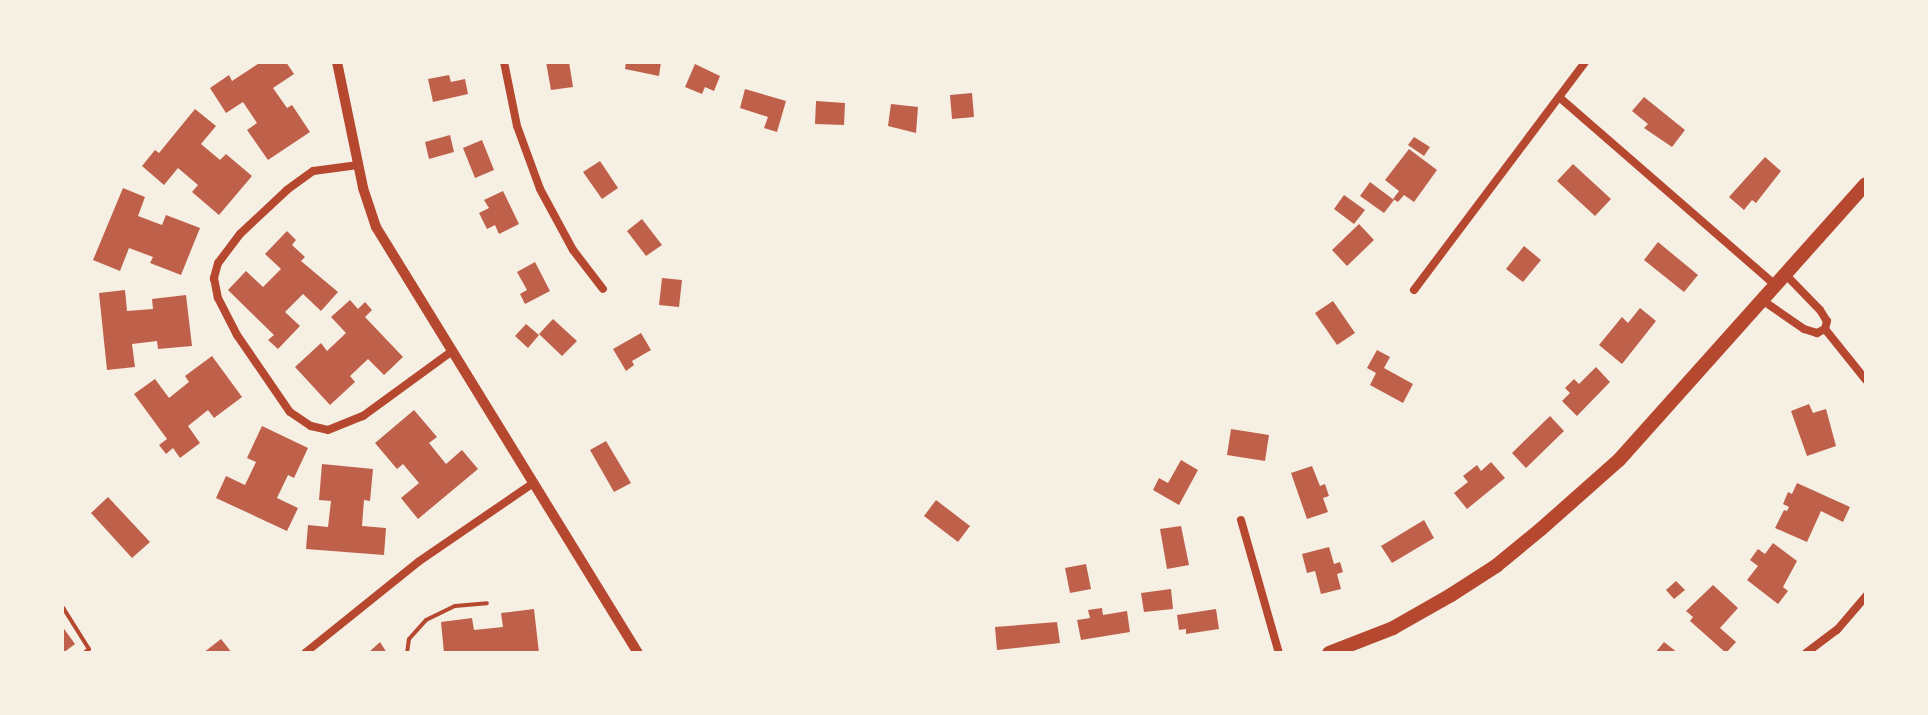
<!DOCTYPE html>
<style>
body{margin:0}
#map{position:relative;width:1928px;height:715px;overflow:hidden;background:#f6efe4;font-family:"Asap Condensed",sans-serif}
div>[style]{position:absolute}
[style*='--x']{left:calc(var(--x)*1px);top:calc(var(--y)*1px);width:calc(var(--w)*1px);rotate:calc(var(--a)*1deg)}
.building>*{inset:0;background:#bf614a}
.service>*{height:4px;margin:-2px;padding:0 2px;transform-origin:2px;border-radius:2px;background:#b5482f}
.minor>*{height:8px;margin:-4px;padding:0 4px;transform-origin:4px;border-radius:4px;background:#b5482f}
.tertiary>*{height:10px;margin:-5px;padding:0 5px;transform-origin:5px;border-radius:5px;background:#b5482f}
.primary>*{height:14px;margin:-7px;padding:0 7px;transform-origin:7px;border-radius:7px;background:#b5482f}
span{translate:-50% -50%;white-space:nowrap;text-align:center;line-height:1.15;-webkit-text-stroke:8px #f6efe4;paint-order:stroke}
.frame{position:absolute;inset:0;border:64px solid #f6efe4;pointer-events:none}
</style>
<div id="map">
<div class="building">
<i style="clip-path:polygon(261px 62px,286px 62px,294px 74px,273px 88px,287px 108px,292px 105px,310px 132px,268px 160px,247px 130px,257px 123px,243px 102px,226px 113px,210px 88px,229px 75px,232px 81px)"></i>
<i style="clip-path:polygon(546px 62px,569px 62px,573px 87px,551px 90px)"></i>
<i style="clip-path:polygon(626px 62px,661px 62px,659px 76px,625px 69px)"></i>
<i style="clip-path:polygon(695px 64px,720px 76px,714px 91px,705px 87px,702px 94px,685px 87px)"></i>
<i style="clip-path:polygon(449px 75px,451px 82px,465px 79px,468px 94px,433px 102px,428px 79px)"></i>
<i style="clip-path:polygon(745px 89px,786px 101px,777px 132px,764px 128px,768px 117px,740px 108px)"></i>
<i style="clip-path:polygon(972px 93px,974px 117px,952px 119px,950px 95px)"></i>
<i style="clip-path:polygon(1644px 97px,1685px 130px,1672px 147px,1644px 128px,1648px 124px,1632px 111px)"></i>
<i style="clip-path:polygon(816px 101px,845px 103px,844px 125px,815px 124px)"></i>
<i style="clip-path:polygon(891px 104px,918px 107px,916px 133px,888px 126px)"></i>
<i style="clip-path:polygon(195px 109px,216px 126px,201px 144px,220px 160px,226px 154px,252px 176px,219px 215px,192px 192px,198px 185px,178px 168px,164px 185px,142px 166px,155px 150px,159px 153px)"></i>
<i style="clip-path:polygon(450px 135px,454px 152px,429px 159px,425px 142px)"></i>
<i style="clip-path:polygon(1414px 137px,1430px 147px,1424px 156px,1408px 145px)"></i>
<i style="clip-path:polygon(482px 140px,494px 170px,475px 178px,463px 148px)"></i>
<i style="clip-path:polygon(1409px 149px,1437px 170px,1414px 202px,1404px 195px,1398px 202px,1393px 199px,1399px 191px,1385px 180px)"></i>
<i style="clip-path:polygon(1765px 157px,1781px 171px,1756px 203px,1752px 200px,1744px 210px,1729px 197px)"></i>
<i style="clip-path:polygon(600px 161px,618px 188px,602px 199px,583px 172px)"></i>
<i style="clip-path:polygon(1573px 164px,1611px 199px,1595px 216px,1557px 181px)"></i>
<i style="clip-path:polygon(1370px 182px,1394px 200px,1384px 213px,1360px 196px)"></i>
<i style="clip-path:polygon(123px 188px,145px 197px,138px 216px,162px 225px,166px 215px,200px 228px,181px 275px,150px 263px,153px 257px,129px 248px,120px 271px,93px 260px)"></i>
<i style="clip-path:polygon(503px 191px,519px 224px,499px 234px,495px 225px,487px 229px,479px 213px,489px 208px,484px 200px)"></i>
<i style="clip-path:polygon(1344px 195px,1365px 210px,1354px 224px,1334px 209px)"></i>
<i style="clip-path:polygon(642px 219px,662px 245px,646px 256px,627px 231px)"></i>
<i style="clip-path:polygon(1359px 224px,1374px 240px,1347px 266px,1332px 250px)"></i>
<i style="clip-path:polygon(287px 231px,296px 240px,292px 245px,305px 257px,301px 261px,338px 292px,321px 311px,303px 294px,285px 312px,300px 326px,278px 349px,268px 340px,274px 335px,228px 290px,246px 271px,263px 287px,281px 269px,265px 254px)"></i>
<i style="clip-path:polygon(1658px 242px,1698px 275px,1684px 292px,1644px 260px)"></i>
<i style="clip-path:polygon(1524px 246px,1541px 260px,1523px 282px,1506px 269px)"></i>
<i style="clip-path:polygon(535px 262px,550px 291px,525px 304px,520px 294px,527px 290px,517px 272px)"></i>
<i style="clip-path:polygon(662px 278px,682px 280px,679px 307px,659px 305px)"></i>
<i style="clip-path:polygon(125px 290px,127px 311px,153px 309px,152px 299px,186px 295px,192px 346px,158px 349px,157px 341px,132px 344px,135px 367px,107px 370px,99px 293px)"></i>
<i style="clip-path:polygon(350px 300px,358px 309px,365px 302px,372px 310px,365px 317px,403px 357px,384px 375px,368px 359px,350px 376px,355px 382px,330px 405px,295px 367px,321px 343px,327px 351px,346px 333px,331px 317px)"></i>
<i style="clip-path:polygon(1333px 301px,1355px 333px,1337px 345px,1315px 313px)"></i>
<i style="clip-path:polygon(1640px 308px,1656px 321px,1622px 364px,1599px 345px,1622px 317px,1628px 323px)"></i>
<i style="clip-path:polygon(553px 319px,577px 341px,562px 356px,539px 334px)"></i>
<i style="clip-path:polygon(526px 324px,539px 335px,528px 348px,515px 336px)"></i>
<i style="clip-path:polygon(641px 333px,651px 350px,632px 361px,634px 365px,626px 371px,613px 349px)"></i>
<i style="clip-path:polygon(1377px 350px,1390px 357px,1384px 368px,1413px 384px,1403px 403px,1370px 385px,1376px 373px,1367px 368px)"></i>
<i style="clip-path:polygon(212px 356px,242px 397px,214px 418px,208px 410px,188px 426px,200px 443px,180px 458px,173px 448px,166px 454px,159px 445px,167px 439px,134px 394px,155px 379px,169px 398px,189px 382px,185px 376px)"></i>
<i style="clip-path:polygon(1596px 367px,1610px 382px,1577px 416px,1562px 401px,1570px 393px,1565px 388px,1574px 379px,1579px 384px)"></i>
<i style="clip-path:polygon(1809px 404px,1813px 413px,1826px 409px,1836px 446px,1807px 456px,1791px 411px)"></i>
<i style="clip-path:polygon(414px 410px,437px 437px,429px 443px,446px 464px,462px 450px,478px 469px,418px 519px,401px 498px,419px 483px,403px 464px,397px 469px,375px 443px)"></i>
<i style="clip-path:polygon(1550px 416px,1564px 431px,1526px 468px,1512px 453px)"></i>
<i style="clip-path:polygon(262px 426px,308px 448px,294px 478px,288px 475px,277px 498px,298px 508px,287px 531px,216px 498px,226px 476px,245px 485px,256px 462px,247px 458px)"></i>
<i style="clip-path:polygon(1231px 429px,1269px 435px,1265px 461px,1227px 455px)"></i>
<i style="clip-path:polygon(606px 441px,631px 483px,614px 492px,590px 450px)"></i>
<i style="clip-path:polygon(1181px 460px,1198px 470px,1179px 505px,1153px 490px,1159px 478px,1168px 483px)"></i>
<i style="clip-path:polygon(1491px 462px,1505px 478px,1467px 509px,1454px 493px,1468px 482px,1463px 476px,1477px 465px,1481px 471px)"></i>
<i style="clip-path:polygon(322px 464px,373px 469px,370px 501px,364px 500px,362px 526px,386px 528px,384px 555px,306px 549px,308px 525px,328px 527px,331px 501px,319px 500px)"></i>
<i style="clip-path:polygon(1312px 466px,1320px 486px,1325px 484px,1329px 496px,1323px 498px,1328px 512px,1307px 519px,1291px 473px)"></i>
<i style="clip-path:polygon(1797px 483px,1850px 507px,1843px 522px,1821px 511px,1807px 542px,1775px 528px,1784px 510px,1787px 511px,1789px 507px,1783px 504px,1788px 492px,1792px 494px)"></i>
<i style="clip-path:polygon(108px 497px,150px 542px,132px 558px,91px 513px)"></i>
<i style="clip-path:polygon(936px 500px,970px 526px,958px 542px,924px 516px)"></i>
<i style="clip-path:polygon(1424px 520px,1434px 538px,1392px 563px,1381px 546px)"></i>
<i style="clip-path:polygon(1181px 526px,1189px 565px,1167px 569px,1160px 529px)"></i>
<i style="clip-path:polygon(1773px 543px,1797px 561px,1783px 587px,1788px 591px,1778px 604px,1747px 580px,1758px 566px,1750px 560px,1758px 549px,1765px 554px)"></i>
<i style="clip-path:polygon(1329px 547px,1334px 564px,1340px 562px,1343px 572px,1337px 574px,1341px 589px,1321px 594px,1315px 571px,1307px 573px,1302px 554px)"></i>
<i style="clip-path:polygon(1086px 564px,1091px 589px,1070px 593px,1065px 568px)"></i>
<i style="clip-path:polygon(1676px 581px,1685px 590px,1674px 599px,1666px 590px)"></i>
<i style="clip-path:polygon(1713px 585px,1738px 608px,1720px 628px,1736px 642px,1726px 653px,1690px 621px,1693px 617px,1686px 611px)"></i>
<i style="clip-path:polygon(1171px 589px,1173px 609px,1144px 612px,1141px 593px)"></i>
<i style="clip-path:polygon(1102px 608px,1103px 615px,1127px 611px,1130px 632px,1081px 640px,1077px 620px,1090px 618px,1088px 610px)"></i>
<i style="clip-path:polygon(534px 609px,539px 653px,444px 653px,441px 622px,472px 618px,474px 630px,503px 627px,501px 613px)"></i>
<i style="clip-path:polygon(1216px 609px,1219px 629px,1186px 634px,1186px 629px,1179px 630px,1177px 615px)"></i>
<i style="clip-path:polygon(1057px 622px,1060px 643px,997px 650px,995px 627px)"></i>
<i style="clip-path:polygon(62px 626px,75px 644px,63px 653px,62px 653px)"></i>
<i style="clip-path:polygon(221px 639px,232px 653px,203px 653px)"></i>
<i style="clip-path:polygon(380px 642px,387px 653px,368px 653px)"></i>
<i style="clip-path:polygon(1664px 642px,1678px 653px,1655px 653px)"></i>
</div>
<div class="service">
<i style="--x:62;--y:606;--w:51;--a:57.9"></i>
<i style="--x:89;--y:649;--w:6;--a:141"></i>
<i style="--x:407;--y:653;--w:14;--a:-82"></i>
<i style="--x:409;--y:639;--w:25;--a:-48"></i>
<i style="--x:426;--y:620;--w:32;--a:-26"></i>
<i style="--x:455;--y:606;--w:32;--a:-5"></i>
</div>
<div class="minor">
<i style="--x:504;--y:62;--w:65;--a:78.5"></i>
<i style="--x:517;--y:126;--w:67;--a:69.9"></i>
<i style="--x:540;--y:189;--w:69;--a:61.6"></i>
<i style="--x:573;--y:250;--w:49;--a:52.4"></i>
<i style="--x:1559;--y:97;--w:286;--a:41"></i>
<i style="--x:358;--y:165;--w:45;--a:172.4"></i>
<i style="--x:313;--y:171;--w:32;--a:144"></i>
<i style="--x:287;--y:190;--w:64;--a:136.9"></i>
<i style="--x:240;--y:234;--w:36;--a:127"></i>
<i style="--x:218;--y:263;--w:16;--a:105"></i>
<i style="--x:214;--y:278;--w:20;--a:79"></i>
<i style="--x:218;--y:298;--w:42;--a:62.8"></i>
<i style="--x:237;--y:335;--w:93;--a:55.5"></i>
<i style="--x:290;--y:412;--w:25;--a:34"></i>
<i style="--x:311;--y:426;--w:17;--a:13"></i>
<i style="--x:328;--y:430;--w:38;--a:-22"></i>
<i style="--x:363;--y:416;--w:110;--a:-36.1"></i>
<i style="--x:1785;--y:274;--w:50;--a:45.8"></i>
<i style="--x:1820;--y:310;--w:13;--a:58"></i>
<i style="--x:1827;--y:321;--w:8;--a:104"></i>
<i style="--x:1825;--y:329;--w:65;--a:51.2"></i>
<i style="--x:1414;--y:290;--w:285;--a:-53.1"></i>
<i style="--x:1762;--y:300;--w:51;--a:34.6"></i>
<i style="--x:1804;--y:329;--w:14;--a:17"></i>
<i style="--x:1817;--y:333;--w:9;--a:-27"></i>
<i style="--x:1241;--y:520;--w:138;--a:74.1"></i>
<i style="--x:305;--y:653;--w:145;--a:-38.8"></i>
<i style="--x:418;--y:562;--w:138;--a:-34.4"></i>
<i style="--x:1806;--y:653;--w:39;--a:-37"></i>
<i style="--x:1837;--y:630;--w:45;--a:-49.5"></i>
</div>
<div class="tertiary">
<i style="--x:337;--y:62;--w:129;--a:78.3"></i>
<i style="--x:363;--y:188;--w:41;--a:71.6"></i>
<i style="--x:376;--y:227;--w:500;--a:58.41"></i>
</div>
<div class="primary">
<i style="--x:1329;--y:653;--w:69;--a:-21.3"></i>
<i style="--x:1393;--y:628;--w:67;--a:-29.6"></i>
<i style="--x:1451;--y:595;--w:54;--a:-32.8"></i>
<i style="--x:1496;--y:566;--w:58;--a:-39.4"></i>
<i style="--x:1541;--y:529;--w:104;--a:-41.5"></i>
<i style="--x:1619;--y:460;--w:370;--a:-48.2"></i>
</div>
<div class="frame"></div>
</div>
